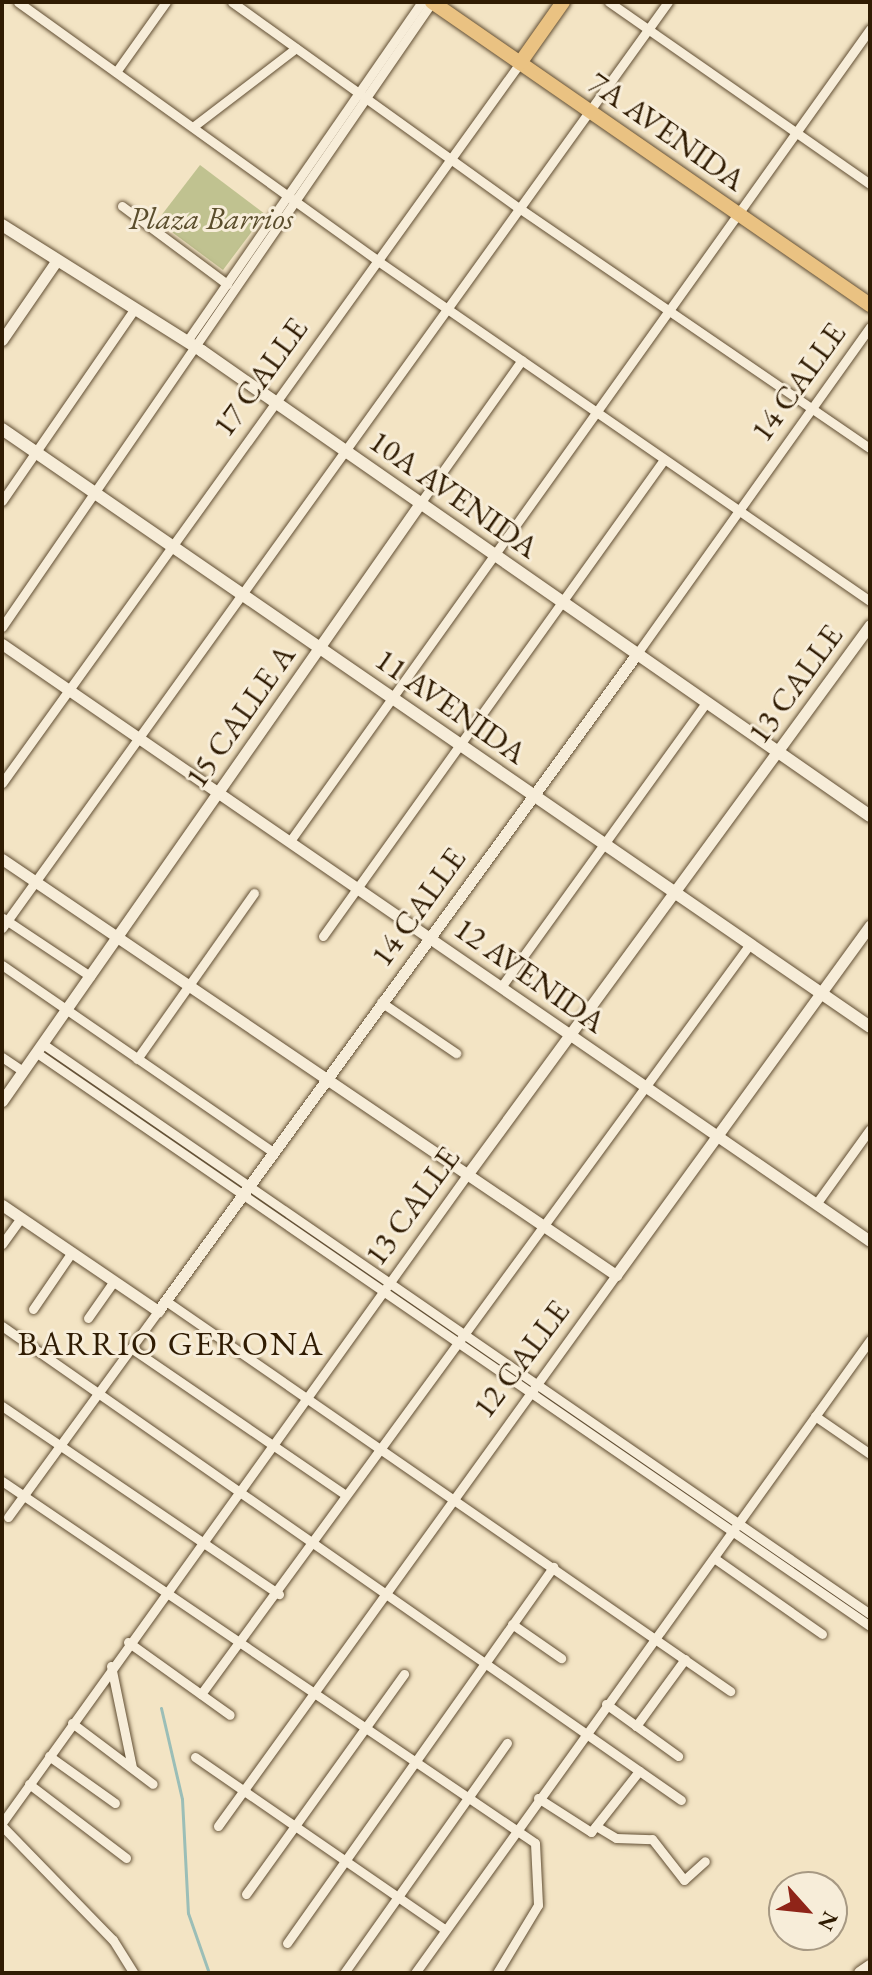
<!DOCTYPE html>
<style>
body{margin:0}
#map{position:relative;width:872px;height:1975px;overflow:hidden;background:#f3e4c4;font-family:"EB Garamond",serif}
div>[style]{position:absolute}
[style*='--x']{left:calc(var(--x)*1px);top:calc(var(--y)*1px);width:calc(var(--w)*1px);rotate:calc(var(--a)*1deg)}
.green>*{inset:0;background:#c0c290}
.stream>*{height:3px;margin:-1.5px;padding:0 1.5px;transform-origin:1.5px;border-radius:1.5px;background:#9bbeb7}
.roads{filter:drop-shadow(0 0 2px #614e33) drop-shadow(0 0 2px #614e33)}
.minor>*{height:9px;margin:-4.5px;padding:0 4.5px;transform-origin:4.5px;border-radius:4.5px;background:#f7edd9}
.tertiary>*{height:11px;margin:-5.5px;padding:0 5.5px;transform-origin:5.5px;border-radius:5.5px;background:#f7edd9}
.secondary>*{height:12px;margin:-6px;padding:0 6px;transform-origin:6px;border-radius:6px;background:#f7edd9}
.primary>*{height:14px;margin:-7px;padding:0 7px;transform-origin:7px;border-radius:7px;background:#eac282}
span{translate:-50% -50%;white-space:nowrap;text-align:center;line-height:1.15;-webkit-text-stroke:6px #f7edd9;paint-order:stroke}
.street-label{font-size:32px;color:#301c03}
.park-label{font-size:32px;color:#5b4e2d;font-style:italic}
.neighbourhood-label{font-size:34px;color:#301c03;letter-spacing:2px}
.frame{position:absolute;inset:0;border:4px solid #301c03;pointer-events:none}
.north{position:absolute;left:768px;top:1871px;width:80px;height:80px;box-sizing:border-box;background:#f7edd9;border:2px solid #a79983;border-radius:50%;rotate:117deg;font-size:22px;font-weight:700;line-height:32px;text-align:center;color:#301c03}
.north::after{content:'';display:block;margin:auto;width:28px;height:36px;background:#8f2418;clip-path:polygon(50% 0,100% 100%,50% 72%,0 100%)}
</style>
<div id="map">
<div class="green">
<i style="clip-path:polygon(200px 165px,265px 214px,223px 270px,157px 221px)"></i>
</div>
<div class="stream">
<i style="--x:161;--y:1708;--w:93;--a:77"></i>
<i style="--x:182;--y:1799;--w:114;--a:87"></i>
<i style="--x:188;--y:1913;--w:64;--a:70.7"></i>
</div>
<div class="roads">
<div class="minor">
<i style="--x:18;--y:2;--w:443;--a:35.7"></i>
<i style="--x:378;--y:261;--w:598;--a:34.65"></i>
<i style="--x:232;--y:2;--w:353;--a:35.7"></i>
<i style="--x:519;--y:208;--w:425;--a:34.4"></i>
<i style="--x:609;--y:2;--w:318;--a:34.9"></i>
<i style="--x:116;--y:72;--w:86;--a:-54.5"></i>
<i style="--x:194;--y:126;--w:128;--a:-37.4"></i>
<i style="--x:122;--y:206;--w:131;--a:36.6"></i>
<i style="--x:187;--y:341;--w:412;--a:-55.3"></i>
<i style="--x:2;--y:501;--w:234;--a:-55.4"></i>
<i style="--x:421;--y:502;--w:174;--a:-54.6"></i>
<i style="--x:2;--y:627;--w:759;--a:-55.47"></i>
<i style="--x:636;--y:655;--w:403;--a:-54.5"></i>
<i style="--x:2;--y:783;--w:887;--a:-54.27"></i>
<i style="--x:290;--y:841;--w:998;--a:-54.46"></i>
<i style="--x:3;--y:918;--w:105;--a:33.7"></i>
<i style="--x:2;--y:928;--w:1141;--a:-54.28"></i>
<i style="--x:323;--y:936;--w:584;--a:-54.41"></i>
<i style="--x:2;--y:965;--w:328;--a:34.6"></i>
<i style="--x:501;--y:987;--w:350;--a:-54.2"></i>
<i style="--x:381;--y:1002;--w:91;--a:34.2"></i>
<i style="--x:43;--y:1044;--w:1004;--a:34.58"></i>
<i style="--x:37;--y:1053;--w:1011;--a:34.52"></i>
<i style="--x:2;--y:1057;--w:25;--a:34"></i>
<i style="--x:137;--y:1059;--w:203;--a:-54.8"></i>
<i style="--x:816;--y:1204;--w:92;--a:-54.2"></i>
<i style="--x:2;--y:1244;--w:32;--a:-54"></i>
<i style="--x:166;--y:1301;--w:686;--a:34.66"></i>
<i style="--x:33;--y:1309;--w:69;--a:-55.6"></i>
<i style="--x:88;--y:1318;--w:45;--a:-54.9"></i>
<i style="--x:2;--y:1326;--w:828;--a:34.92"></i>
<i style="--x:131;--y:1348;--w:260;--a:34.4"></i>
<i style="--x:2;--y:1406;--w:335;--a:34.2"></i>
<i style="--x:815;--y:1416;--w:67;--a:34.6"></i>
<i style="--x:2;--y:1481;--w:644;--a:34.18"></i>
<i style="--x:535;--y:1843;--w:62;--a:87.2"></i>
<i style="--x:538;--y:1905;--w:79;--a:121.1"></i>
<i style="--x:8;--y:1517;--w:255;--a:-53.9"></i>
<i style="--x:714;--y:1558;--w:132;--a:35.1"></i>
<i style="--x:512;--y:1624;--w:60;--a:34.8"></i>
<i style="--x:128;--y:1642;--w:125;--a:35.6"></i>
<i style="--x:111;--y:1666;--w:103;--a:78.3"></i>
<i style="--x:201;--y:1694;--w:929;--a:-53.8"></i>
<i style="--x:606;--y:1704;--w:89;--a:35.8"></i>
<i style="--x:72;--y:1723;--w:101;--a:37"></i>
<i style="--x:636;--y:1726;--w:83;--a:-53.8"></i>
<i style="--x:49;--y:1756;--w:81;--a:35.5"></i>
<i style="--x:195;--y:1757;--w:301;--a:34.6"></i>
<i style="--x:29;--y:1784;--w:122;--a:37.3"></i>
<i style="--x:538;--y:1798;--w:63;--a:32.7"></i>
<i style="--x:591;--y:1832;--w:78;--a:-51.8"></i>
<i style="--x:2;--y:1823;--w:798;--a:-54.34"></i>
<i style="--x:2;--y:1826;--w:159;--a:45.8"></i>
<i style="--x:113;--y:1940;--w:39;--a:58"></i>
<i style="--x:218;--y:1826;--w:680;--a:-54.16"></i>
<i style="--x:596;--y:1826;--w:23;--a:31"></i>
<i style="--x:616;--y:1838;--w:36;--a:2"></i>
<i style="--x:652;--y:1839;--w:52;--a:52"></i>
<i style="--x:684;--y:1880;--w:28;--a:-42"></i>
<i style="--x:246;--y:1894;--w:271;--a:-54.3"></i>
<i style="--x:287;--y:1943;--w:461;--a:-54.7"></i>
<i style="--x:344;--y:1973;--w:282;--a:-54.7"></i>
<i style="--x:415;--y:1973;--w:780;--a:-54.29"></i>
</div>
<div class="tertiary">
<i style="--x:2;--y:340;--w:97;--a:-55.5"></i>
<i style="--x:2;--y:644;--w:1053;--a:34.52"></i>
<i style="--x:2;--y:859;--w:742;--a:34.12"></i>
<i style="--x:616;--y:1275;--w:432;--a:-54"></i>
<i style="--x:2;--y:1101;--w:731;--a:-55.03"></i>
<i style="--x:467;--y:1175;--w:682;--a:-53.77"></i>
<i style="--x:2;--y:1205;--w:189;--a:34.2"></i>
<i style="--x:158;--y:1311;--w:812;--a:-53.92"></i>
</div>
<div class="secondary">
<i style="--x:2;--y:225;--w:236;--a:32.2"></i>
<i style="--x:202;--y:351;--w:814;--a:34.84"></i>
<i style="--x:2;--y:429;--w:1054;--a:34.56"></i>
<i style="--x:860;--y:1973;--w:12;--a:-35"></i>
</div>
<div class="primary">
<i style="--x:432;--y:2;--w:533;--a:34.67"></i>
<i style="--x:520;--y:63;--w:75;--a:-54.8"></i>
</div>
</div>
<div class="street-label">
<span style="left:667px;top:131px;rotate:35deg">7A AVENIDA</span>
<span style="left:260px;top:377px;rotate:-54deg">17 CALLE</span>
<span style="left:798px;top:382px;rotate:-54deg">14 CALLE</span>
<span style="left:454px;top:494px;rotate:35deg">10A AVENIDA</span>
<span style="left:795px;top:684px;rotate:-54deg">13 CALLE</span>
<span style="left:451px;top:706px;rotate:35deg">11 AVENIDA</span>
<span style="left:240px;top:716px;rotate:-55deg">15 CALLE A</span>
<span style="left:418px;top:907px;rotate:-54deg">14 CALLE</span>
<span style="left:530px;top:975px;rotate:35deg">12 AVENIDA</span>
<span style="left:412px;top:1206px;rotate:-54deg">13 CALLE</span>
<span style="left:521px;top:1359px;rotate:-53deg">12 CALLE</span>
</div>
<div class="park-label">
<span style="left:211px;top:218px">Plaza Barrios</span>
</div>
<div class="neighbourhood-label">
<span style="left:171px;top:1344px">BARRIO GERONA</span>
</div>
<div class="frame"></div>
<div class="north">N</div>
</div>
